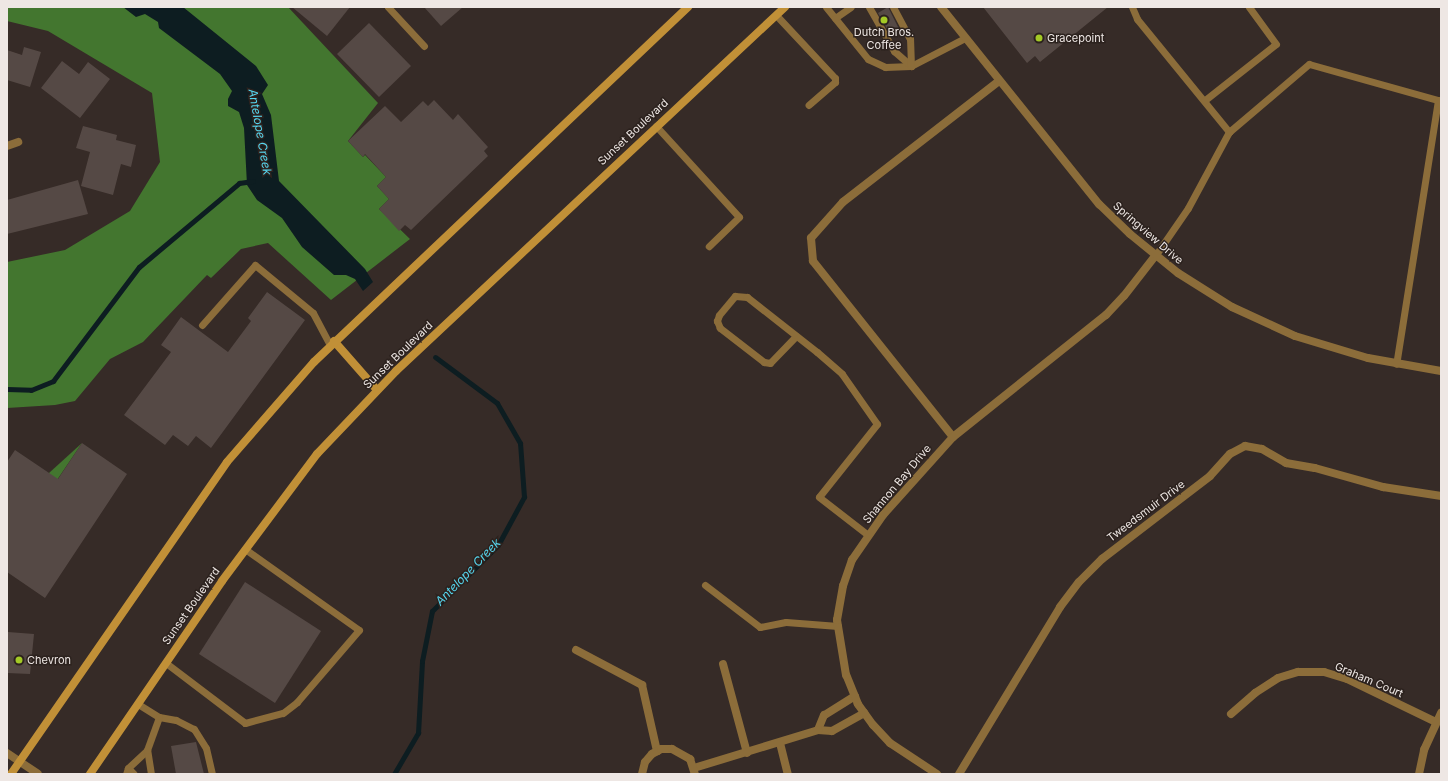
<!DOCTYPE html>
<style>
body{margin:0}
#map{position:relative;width:1448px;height:781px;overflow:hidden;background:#362b27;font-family:Inter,sans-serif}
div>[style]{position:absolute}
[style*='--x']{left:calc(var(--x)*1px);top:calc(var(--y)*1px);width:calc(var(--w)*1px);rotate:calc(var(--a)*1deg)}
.forest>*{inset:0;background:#43762f}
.water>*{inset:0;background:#0d1d21}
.stream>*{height:5px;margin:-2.5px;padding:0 2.5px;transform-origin:2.5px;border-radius:2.5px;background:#0d1d21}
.building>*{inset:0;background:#554945}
.service>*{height:7px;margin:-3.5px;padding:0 3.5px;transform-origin:3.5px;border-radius:3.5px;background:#8c6d3a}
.minor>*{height:8px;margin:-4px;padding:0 4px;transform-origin:4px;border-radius:4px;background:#8c6d3a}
.tertiary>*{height:8px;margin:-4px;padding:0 4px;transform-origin:4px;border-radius:4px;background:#8c6d3a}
.secondary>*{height:8px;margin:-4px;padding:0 4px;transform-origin:4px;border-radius:4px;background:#c19037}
.dots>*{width:11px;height:11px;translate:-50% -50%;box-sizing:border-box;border:2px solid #2c221e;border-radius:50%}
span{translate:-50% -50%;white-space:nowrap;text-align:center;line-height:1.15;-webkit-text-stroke:3px #2c221e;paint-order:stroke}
.poi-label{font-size:11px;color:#eee7e4}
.left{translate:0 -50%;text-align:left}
.street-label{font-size:11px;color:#eee7e4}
.water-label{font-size:12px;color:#56d6ef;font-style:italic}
.frame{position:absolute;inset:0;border:8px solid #eee7e4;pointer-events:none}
</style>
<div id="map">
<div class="forest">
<i style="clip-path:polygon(7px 7px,288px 7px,378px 103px,348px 141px,363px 157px,365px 155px,386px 177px,377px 186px,389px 199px,379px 209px,410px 239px,331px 300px,268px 243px,241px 249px,211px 278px,207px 275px,143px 342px,110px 359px,75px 401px,55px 405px,7px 408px,7px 262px,65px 250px,130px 211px,160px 162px,152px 93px,48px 31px,7px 21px)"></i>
<i style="clip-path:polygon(82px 443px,7px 554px,7px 535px,49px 473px)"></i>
</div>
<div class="water">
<i style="clip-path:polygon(123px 7px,183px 7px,256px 66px,268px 85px,262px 94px,271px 115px,279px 181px,365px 269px,373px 282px,363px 291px,355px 279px,346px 275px,334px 275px,302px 247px,282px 218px,257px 200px,247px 185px,244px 128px,239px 112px,228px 106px,228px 99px,232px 91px,220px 74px,159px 28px,158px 22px,145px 14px,136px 17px)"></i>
</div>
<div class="stream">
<i style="--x:7;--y:389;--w:24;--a:2"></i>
<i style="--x:31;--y:390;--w:24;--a:-22"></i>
<i style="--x:53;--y:381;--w:143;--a:-53"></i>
<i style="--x:139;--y:267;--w:131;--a:-40"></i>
<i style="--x:239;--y:183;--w:14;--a:-8"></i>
<i style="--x:394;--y:774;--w:48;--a:-59.7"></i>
<i style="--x:418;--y:733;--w:72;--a:-86.8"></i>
<i style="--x:422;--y:661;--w:51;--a:-78.7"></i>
<i style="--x:432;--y:611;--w:93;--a:-45"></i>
<i style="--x:498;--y:545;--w:55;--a:-61.6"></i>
<i style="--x:524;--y:497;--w:54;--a:-94.2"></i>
<i style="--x:520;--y:443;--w:46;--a:-119.9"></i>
<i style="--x:497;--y:403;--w:77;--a:-143.4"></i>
</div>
<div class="building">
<i style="clip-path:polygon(292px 7px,350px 7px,327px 36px)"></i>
<i style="clip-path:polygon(424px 7px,463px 7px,441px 26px)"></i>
<i style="clip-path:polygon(888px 7px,899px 29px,890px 34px,878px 13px)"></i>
<i style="clip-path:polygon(983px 7px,1108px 7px,1040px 62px,1035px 56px,1027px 63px)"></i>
<i style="clip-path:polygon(369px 23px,411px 66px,379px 97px,337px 54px)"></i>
<i style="clip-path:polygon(24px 47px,41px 52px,30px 87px,7px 80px,7px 50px,22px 55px)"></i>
<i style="clip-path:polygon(62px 61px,79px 74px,88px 62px,110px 79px,80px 118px,41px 88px)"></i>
<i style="clip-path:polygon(434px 100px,453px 120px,458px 114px,488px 147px,484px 151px,488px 156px,411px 230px,405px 225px,399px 231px,379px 209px,389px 199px,377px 186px,386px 177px,365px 154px,363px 157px,348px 141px,385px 106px,401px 122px,423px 101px,428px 106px)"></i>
<i style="clip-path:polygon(83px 126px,117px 135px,116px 140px,136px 145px,131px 167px,121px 164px,113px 195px,81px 186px,90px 152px,76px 148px)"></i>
<i style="clip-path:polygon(78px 180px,88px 214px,7px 234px,7px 200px)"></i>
<i style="clip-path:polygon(267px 292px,305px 320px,211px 448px,196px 436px,188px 446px,173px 435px,165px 445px,124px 415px,171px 352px,161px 345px,181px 317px,228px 352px,251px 321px,248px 318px)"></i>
<i style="clip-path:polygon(82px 443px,127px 474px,45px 598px,7px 572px,7px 462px,15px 450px,58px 479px)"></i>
<i style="clip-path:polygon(245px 582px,321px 631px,275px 703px,199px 654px)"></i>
<i style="clip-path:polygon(8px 632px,34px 634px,30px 674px,7px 673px)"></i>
<i style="clip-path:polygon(196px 742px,204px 774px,176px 774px,171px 746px)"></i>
</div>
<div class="service">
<i style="--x:388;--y:7;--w:53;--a:47.3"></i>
<i style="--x:826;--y:7;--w:67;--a:51.1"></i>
<i style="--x:868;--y:59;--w:19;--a:25"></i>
<i style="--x:885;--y:67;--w:26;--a:-2"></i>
<i style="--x:911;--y:66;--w:61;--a:-27.4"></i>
<i style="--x:869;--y:7;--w:51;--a:60.4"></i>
<i style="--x:894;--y:51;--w:23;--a:41"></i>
<i style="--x:911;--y:66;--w:27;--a:-92"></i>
<i style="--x:910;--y:39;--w:36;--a:-118"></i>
<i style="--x:1132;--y:7;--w:13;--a:67"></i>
<i style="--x:1137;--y:19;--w:146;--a:50.8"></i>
<i style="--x:776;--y:15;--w:86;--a:46.9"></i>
<i style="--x:835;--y:78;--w:4;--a:90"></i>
<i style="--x:835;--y:82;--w:35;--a:139"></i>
<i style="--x:835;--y:18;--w:19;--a:-35"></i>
<i style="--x:1205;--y:100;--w:90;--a:-38.3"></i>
<i style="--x:1276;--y:44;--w:46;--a:-126.1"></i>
<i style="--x:656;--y:126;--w:123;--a:47.6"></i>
<i style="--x:739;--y:217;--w:42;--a:136"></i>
<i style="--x:1155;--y:256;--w:58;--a:-55.5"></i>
<i style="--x:1188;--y:208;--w:86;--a:-61.7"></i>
<i style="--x:1229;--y:132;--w:105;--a:-40.4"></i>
<i style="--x:1309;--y:64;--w:134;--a:15.6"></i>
<i style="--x:1438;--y:100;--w:267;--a:99"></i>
<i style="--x:202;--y:325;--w:80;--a:-48.5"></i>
<i style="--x:255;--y:265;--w:75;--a:39.6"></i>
<i style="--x:313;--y:313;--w:36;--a:62"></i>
<i style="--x:796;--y:336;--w:37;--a:134"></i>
<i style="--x:770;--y:363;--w:6;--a:-171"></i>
<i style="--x:764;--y:362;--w:56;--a:-142.3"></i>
<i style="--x:720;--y:328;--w:8;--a:-113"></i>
<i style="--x:717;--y:321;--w:6;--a:-72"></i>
<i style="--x:719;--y:315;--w:25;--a:-50"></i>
<i style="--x:735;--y:296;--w:12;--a:5"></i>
<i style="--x:747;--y:297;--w:89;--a:38.2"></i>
<i style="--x:817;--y:352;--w:33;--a:41"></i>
<i style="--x:842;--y:374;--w:61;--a:55"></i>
<i style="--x:877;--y:424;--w:93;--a:128.5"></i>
<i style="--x:819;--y:497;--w:62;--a:37.8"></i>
<i style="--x:705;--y:585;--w:69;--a:37.4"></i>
<i style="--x:760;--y:627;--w:26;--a:-11"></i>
<i style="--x:786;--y:622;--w:52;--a:4.4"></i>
<i style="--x:166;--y:663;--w:99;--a:37.2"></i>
<i style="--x:245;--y:723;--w:39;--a:-15"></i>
<i style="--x:283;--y:713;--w:18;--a:-38"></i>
<i style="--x:297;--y:702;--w:95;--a:-49.3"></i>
<i style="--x:359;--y:630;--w:140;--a:-144.6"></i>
<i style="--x:138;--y:704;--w:25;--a:32"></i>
<i style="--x:159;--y:717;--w:17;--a:10"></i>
<i style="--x:176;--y:720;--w:20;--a:27"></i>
<i style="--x:194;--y:729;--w:22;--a:58"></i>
<i style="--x:206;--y:748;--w:27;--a:77"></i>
<i style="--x:128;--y:768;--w:26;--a:-43"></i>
<i style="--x:126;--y:774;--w:6;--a:-72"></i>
<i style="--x:128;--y:768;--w:8;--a:45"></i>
<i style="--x:151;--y:774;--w:24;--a:-99"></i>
<i style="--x:147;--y:750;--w:35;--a:-70"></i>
</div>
<div class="minor">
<i style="--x:7;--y:146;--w:12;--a:-20"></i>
<i style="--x:953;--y:437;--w:225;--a:-128.5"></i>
<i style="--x:813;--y:261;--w:23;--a:-95"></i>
<i style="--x:811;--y:238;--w:48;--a:-48.4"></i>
<i style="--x:843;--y:202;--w:197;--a:-37.8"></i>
<i style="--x:576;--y:650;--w:75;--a:27.9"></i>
<i style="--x:642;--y:685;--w:68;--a:77.2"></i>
<i style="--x:723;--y:664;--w:92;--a:74.9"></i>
<i style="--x:855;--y:696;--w:36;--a:148"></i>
<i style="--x:824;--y:715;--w:16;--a:112"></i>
<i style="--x:818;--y:730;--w:14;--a:4"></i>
<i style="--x:832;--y:731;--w:37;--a:-29"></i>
<i style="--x:1231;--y:714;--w:32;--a:-41"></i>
<i style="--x:1255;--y:693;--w:27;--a:-33"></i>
<i style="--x:1278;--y:678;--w:21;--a:-17"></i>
<i style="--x:1298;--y:672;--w:26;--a:0"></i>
<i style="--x:1324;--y:672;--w:24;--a:17"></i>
<i style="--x:1347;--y:679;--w:99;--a:25.8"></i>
<i style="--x:780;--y:743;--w:32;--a:76"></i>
<i style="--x:694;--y:768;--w:130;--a:-17"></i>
<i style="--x:642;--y:774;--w:12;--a:-76"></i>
<i style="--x:645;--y:762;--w:11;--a:-49"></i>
<i style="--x:652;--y:754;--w:10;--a:-29"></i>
<i style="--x:661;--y:749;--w:11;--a:0"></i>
<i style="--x:672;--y:749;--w:21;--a:29"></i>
<i style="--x:690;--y:759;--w:16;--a:72"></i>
<i style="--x:937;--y:774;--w:56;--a:-146.6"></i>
<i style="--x:890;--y:743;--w:25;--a:-133"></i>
<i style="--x:873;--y:725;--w:26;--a:-126"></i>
<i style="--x:858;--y:704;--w:31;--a:-112"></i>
<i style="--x:846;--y:675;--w:56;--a:-99.3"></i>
<i style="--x:837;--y:620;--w:35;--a:-80"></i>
<i style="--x:843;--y:586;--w:28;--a:-71"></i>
<i style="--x:852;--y:560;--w:55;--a:-55.4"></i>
<i style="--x:883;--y:515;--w:105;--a:-48.1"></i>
<i style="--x:953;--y:437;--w:196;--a:-38.6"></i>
<i style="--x:1106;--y:315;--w:26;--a:-47"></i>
<i style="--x:1124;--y:296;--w:51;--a:-52.2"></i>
<i style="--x:959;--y:774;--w:195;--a:-58.8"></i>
<i style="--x:1060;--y:607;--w:31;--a:-53"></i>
<i style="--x:1079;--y:582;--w:33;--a:-45"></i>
<i style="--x:1102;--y:559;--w:136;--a:-37.5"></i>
<i style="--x:1210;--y:476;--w:30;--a:-48"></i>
<i style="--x:1230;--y:454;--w:17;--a:-28"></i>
<i style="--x:1245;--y:446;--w:17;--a:10"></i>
<i style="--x:1262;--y:449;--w:28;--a:30"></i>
<i style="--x:1286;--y:463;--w:29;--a:10"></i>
<i style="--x:1315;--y:468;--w:71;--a:15.6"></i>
<i style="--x:1383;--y:487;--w:59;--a:8.8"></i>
<i style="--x:1419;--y:774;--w:25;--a:-78"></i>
<i style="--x:1424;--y:750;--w:41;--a:-65.3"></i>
</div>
<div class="tertiary">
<i style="--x:941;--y:7;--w:253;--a:51.3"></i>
<i style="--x:1099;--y:204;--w:43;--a:44.1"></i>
<i style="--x:1130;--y:234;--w:62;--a:39.1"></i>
<i style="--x:1178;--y:273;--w:64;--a:32.2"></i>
<i style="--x:1232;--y:307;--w:69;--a:24.7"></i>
<i style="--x:1295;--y:336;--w:76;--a:16.8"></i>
<i style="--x:1368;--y:358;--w:74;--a:10.1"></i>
<i style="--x:7;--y:753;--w:37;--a:34"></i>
</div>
<div class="secondary">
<i style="--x:334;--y:341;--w:65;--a:48.7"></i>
<i style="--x:11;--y:774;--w:379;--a:-55.3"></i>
<i style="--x:227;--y:462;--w:133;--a:-49"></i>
<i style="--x:314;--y:362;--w:516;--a:-43.51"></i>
<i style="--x:90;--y:774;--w:234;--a:-55.6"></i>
<i style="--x:222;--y:581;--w:159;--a:-53.2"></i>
<i style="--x:317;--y:454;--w:115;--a:-46.4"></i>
<i style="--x:396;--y:371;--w:533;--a:-43.1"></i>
</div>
<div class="dots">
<i style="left:884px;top:20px;background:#a3c926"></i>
<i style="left:1039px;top:38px;background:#a3c926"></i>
<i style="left:19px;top:660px;background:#a3c926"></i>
</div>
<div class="poi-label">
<span style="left:884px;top:39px">Dutch Bros.<br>Coffee</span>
<span class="left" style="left:1047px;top:38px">Gracepoint</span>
<span class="left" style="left:27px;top:660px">Chevron</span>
</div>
<div class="street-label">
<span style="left:633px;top:132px;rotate:-43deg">Sunset Boulevard</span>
<span style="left:1148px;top:233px;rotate:41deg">Springview Drive</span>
<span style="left:398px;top:355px;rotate:-44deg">Sunset Boulevard</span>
<span style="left:897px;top:484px;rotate:-50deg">Shannon Bay Drive</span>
<span style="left:1146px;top:511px;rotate:-37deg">Tweedsmuir Drive</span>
<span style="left:191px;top:606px;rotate:-55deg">Sunset Boulevard</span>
<span style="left:1369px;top:680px;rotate:23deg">Graham Court</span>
</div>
<div class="water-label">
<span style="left:260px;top:132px;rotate:80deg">Antelope Creek</span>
<span style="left:468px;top:572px;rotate:-46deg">Antelope Creek</span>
</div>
<div class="frame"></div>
</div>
